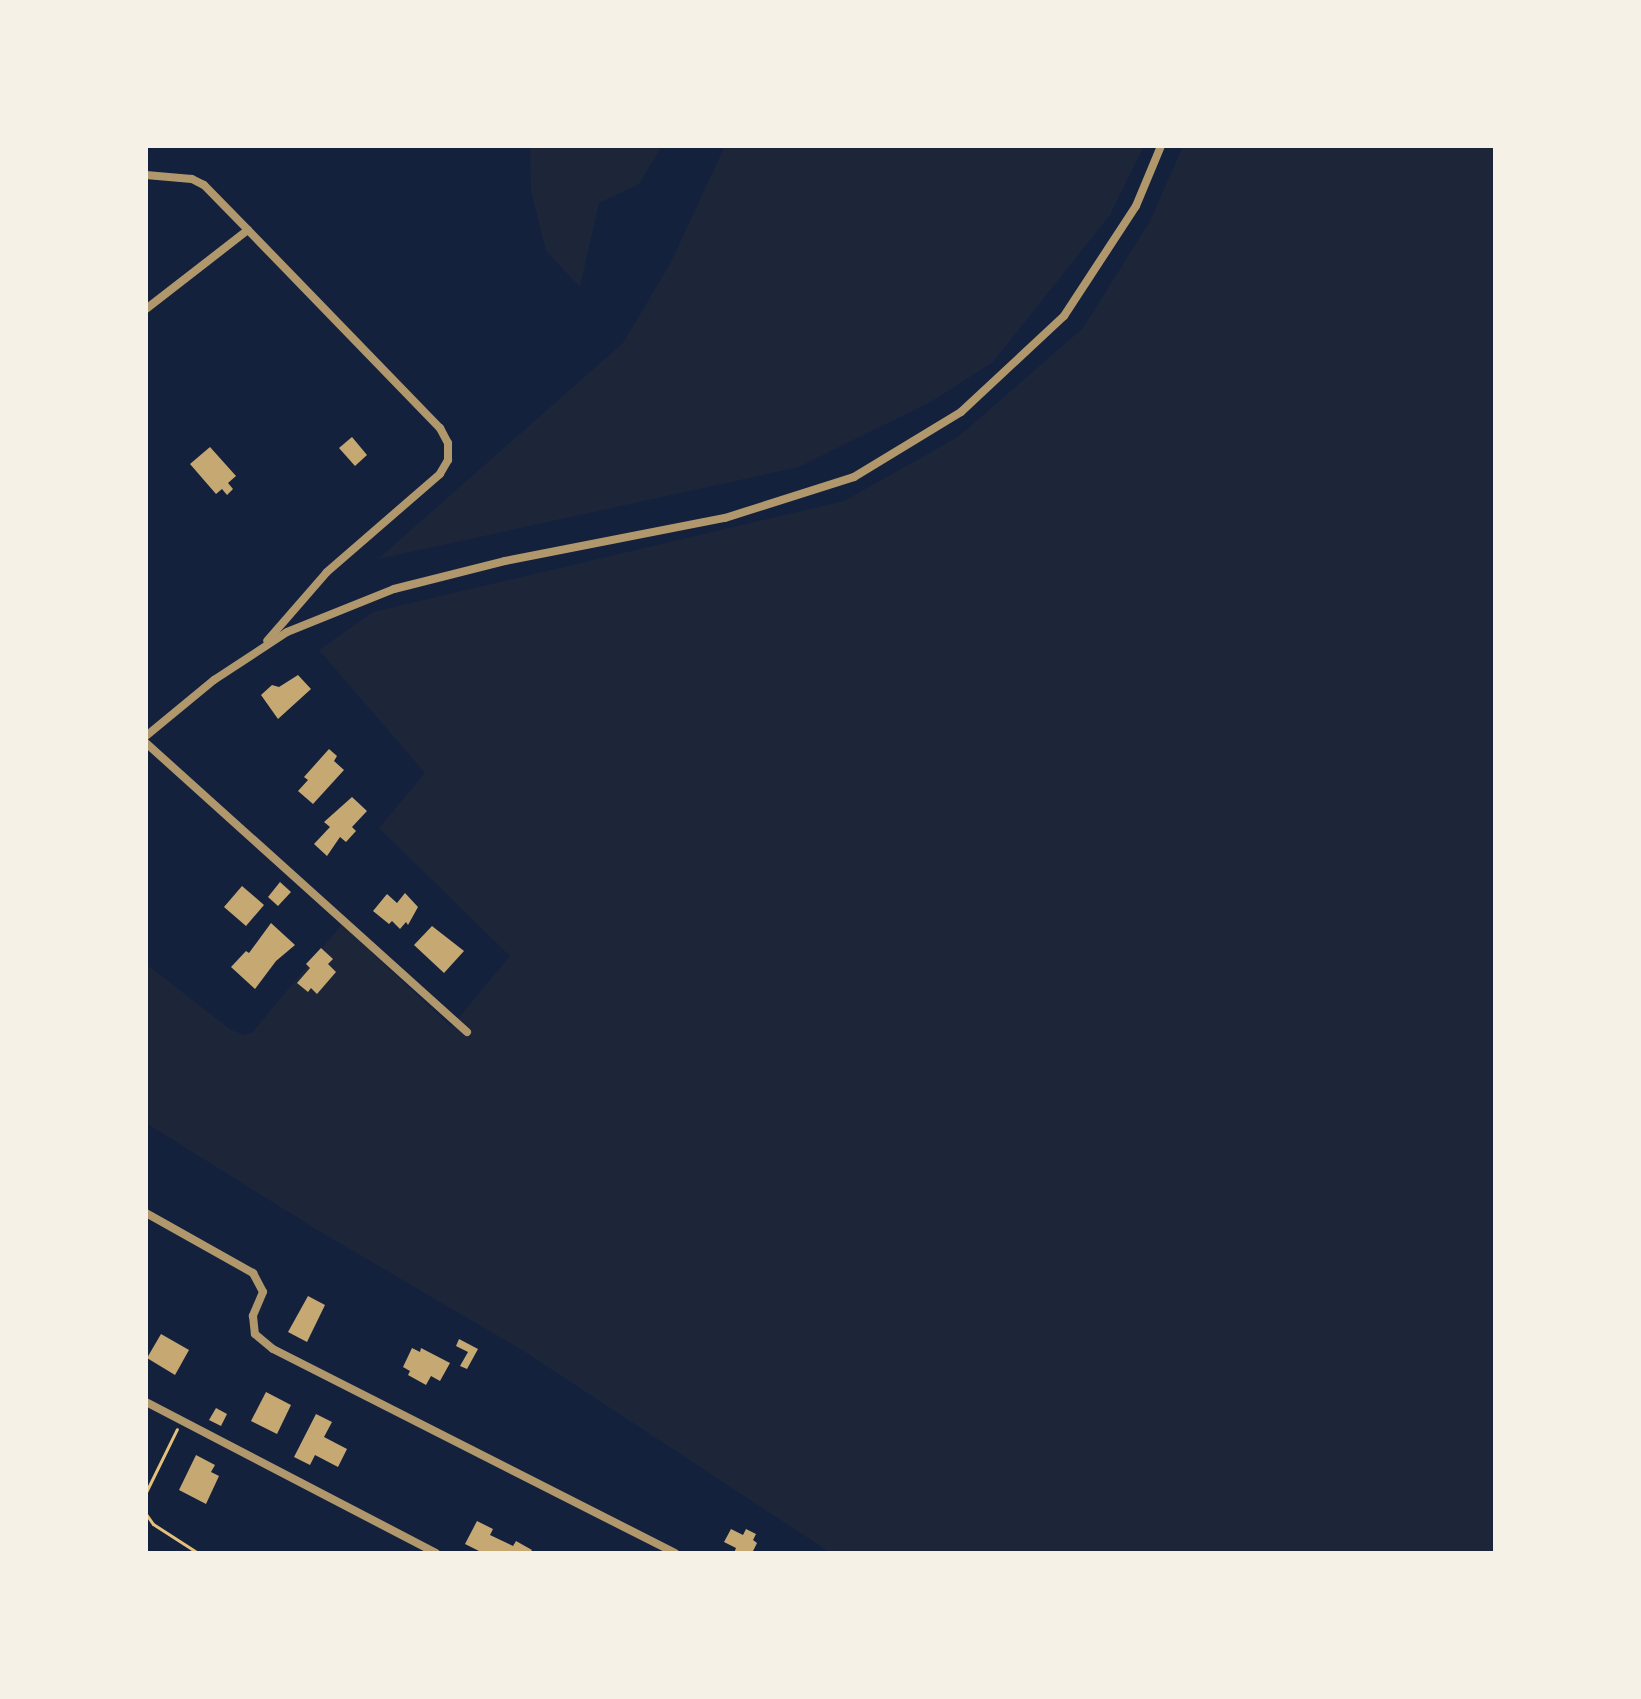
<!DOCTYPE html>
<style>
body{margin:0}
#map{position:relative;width:1641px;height:1699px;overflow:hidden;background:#14213d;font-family:"Exo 2",sans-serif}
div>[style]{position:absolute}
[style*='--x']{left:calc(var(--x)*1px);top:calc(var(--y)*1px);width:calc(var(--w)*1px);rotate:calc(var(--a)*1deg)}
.green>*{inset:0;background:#1d2539}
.building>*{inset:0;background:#c6a872}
.path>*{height:3px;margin:-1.5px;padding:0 1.5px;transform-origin:1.5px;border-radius:1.5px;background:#e5c07b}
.minor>*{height:8px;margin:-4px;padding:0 4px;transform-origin:4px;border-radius:4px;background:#b1986c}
span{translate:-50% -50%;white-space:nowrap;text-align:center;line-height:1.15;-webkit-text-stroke:8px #f6f1e7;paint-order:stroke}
.frame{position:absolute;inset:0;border:148px solid #f6f1e7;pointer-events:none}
</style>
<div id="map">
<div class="green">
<i style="clip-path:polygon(530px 146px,662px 146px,639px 184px,599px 203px,580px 287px,546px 251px,531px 191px)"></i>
<i style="clip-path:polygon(725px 146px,1144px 146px,1110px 215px,993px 362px,932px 401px,799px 467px,378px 559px,623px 343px,670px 264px)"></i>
<i style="clip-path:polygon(1183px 146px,1495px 146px,1495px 1553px,831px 1553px,522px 1350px,319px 1231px,146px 1123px,146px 964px,231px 1030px,244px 1035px,252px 1033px,342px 924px,451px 1027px,510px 956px,379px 828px,425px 773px,319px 650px,373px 612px,844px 501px,958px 437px,1083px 328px,1150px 221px)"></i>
</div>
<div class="building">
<i style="clip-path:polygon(352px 437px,367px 455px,355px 466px,339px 448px)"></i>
<i style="clip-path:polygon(210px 447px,236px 476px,228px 483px,233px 489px,227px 495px,222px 489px,216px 494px,190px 464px)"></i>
<i style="clip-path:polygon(298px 675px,311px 689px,278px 719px,261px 695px,272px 685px,279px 687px)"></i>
<i style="clip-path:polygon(329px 749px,337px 756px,334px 761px,344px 770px,313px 804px,298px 791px,308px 780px,304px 777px)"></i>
<i style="clip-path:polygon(352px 797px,367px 811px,352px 827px,356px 831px,346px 842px,340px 837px,327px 856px,314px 844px,330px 827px,324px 822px)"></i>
<i style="clip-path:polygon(280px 882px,291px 892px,278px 906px,268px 897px)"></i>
<i style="clip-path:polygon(242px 886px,264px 905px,246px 926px,224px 907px)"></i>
<i style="clip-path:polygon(405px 893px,418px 907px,408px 925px,406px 922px,400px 929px,392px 921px,389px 924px,373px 911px,387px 894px,397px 903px)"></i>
<i style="clip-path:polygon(271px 923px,295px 945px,276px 961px,255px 989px,231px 967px,246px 951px,249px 953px)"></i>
<i style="clip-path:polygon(432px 926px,464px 951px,444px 973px,414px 945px)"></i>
<i style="clip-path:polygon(321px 948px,333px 959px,328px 964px,336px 972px,317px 994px,311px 988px,308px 992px,297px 983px,310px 968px,306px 964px)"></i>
<i style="clip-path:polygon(308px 1296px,325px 1305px,307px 1342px,288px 1332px)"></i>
<i style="clip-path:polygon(161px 1334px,189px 1350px,175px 1375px,147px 1358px)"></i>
<i style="clip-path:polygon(459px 1339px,478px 1349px,467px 1369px,460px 1366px,468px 1352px,456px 1346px)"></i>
<i style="clip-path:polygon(412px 1348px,420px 1352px,421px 1348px,450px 1363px,440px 1381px,431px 1376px,426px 1385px,408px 1375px,410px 1371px,403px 1367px)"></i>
<i style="clip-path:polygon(266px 1392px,291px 1405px,277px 1434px,251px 1421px)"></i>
<i style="clip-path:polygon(216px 1408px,227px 1414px,221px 1426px,209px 1420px)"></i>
<i style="clip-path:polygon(316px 1414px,332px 1422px,324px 1437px,347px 1449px,338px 1467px,315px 1455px,310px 1465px,294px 1457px)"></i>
<i style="clip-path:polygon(196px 1455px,215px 1465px,211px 1472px,219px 1476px,206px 1504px,179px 1490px)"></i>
<i style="clip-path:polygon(477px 1521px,493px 1529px,490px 1535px,513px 1546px,516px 1541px,532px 1550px,530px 1553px,483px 1553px,465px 1544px)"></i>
<i style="clip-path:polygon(731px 1529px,743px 1535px,746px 1529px,756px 1534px,753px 1540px,757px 1543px,752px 1553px,734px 1553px,736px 1548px,724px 1542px)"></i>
</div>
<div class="path">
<i style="--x:146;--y:1492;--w:70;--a:-63.8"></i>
<i style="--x:146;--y:1514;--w:12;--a:55"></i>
<i style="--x:153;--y:1524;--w:54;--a:32.8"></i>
</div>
<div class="minor">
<i style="--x:146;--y:175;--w:46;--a:5"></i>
<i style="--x:192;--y:179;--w:13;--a:27"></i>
<i style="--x:204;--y:185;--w:63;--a:45.6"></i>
<i style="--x:146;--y:309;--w:129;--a:-37.8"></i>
<i style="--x:248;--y:230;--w:276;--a:45.9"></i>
<i style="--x:440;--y:428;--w:17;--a:62"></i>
<i style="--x:448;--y:443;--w:17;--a:90"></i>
<i style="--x:448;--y:460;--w:16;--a:120"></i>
<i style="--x:440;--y:474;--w:150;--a:139.1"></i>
<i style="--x:327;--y:572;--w:91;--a:131"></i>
<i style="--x:146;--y:736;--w:88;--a:-39.5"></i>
<i style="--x:214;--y:680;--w:87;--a:-33.3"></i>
<i style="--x:287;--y:632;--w:115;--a:-21.9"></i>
<i style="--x:394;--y:589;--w:114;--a:-14.2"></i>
<i style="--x:505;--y:561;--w:224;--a:-11.1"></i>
<i style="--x:725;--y:518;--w:135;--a:-17.6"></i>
<i style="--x:854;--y:477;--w:125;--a:-31.3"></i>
<i style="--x:961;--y:412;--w:141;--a:-43"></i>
<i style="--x:1064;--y:316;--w:131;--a:-56.8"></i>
<i style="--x:1136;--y:206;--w:65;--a:-67.4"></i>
<i style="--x:146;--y:743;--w:432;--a:42"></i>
<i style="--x:146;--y:1213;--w:123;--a:29.3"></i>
<i style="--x:253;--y:1273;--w:21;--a:62"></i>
<i style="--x:263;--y:1292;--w:26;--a:113"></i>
<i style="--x:253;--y:1316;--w:18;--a:84"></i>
<i style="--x:255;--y:1334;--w:23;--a:40"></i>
<i style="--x:273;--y:1349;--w:451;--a:26.9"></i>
<i style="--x:146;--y:1402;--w:327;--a:27.5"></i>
</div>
<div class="frame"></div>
</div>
